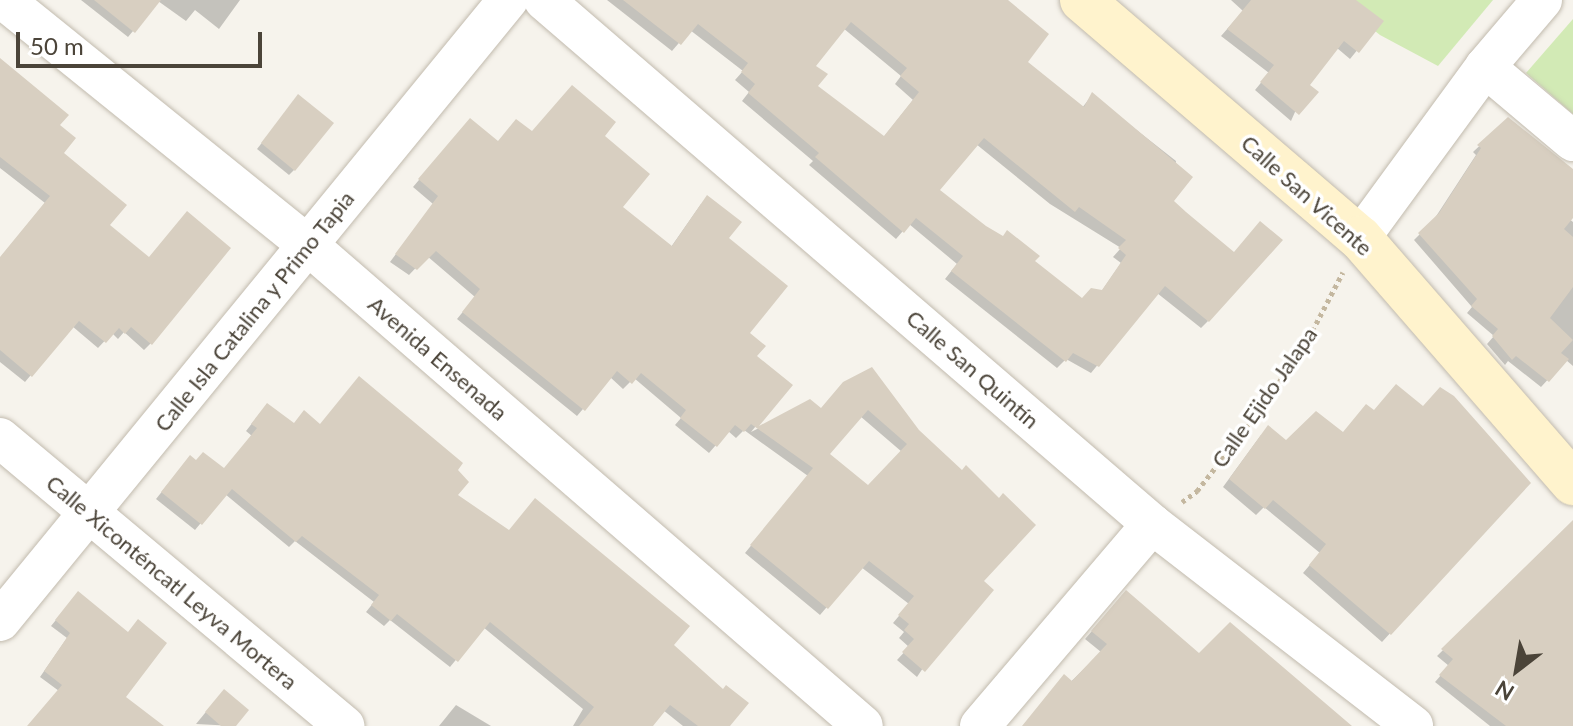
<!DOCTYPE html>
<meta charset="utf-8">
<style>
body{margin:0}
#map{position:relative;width:1573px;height:726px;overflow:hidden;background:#f6f3ec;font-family:Lato,sans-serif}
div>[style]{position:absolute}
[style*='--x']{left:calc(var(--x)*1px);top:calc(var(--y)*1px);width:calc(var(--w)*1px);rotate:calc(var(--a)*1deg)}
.green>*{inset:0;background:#d2eab5}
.shadow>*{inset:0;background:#0003}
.building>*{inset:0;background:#d8cfc1}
.path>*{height:5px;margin-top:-2.5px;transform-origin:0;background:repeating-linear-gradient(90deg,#c4b79f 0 4px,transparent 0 8px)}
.roads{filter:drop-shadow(0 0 2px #c2bbae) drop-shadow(0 0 2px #c2bbae)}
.street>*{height:40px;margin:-20px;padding:0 20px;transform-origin:20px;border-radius:20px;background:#fff}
.secondary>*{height:44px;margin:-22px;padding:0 22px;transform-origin:22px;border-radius:22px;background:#fff3cd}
span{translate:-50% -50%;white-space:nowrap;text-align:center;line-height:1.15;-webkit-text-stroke:7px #fff;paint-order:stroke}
.street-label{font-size:22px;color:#4b4439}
.north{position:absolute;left:1477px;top:630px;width:80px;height:80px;-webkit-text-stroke:6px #fff;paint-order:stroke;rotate:211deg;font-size:22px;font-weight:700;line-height:32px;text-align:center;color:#4b4439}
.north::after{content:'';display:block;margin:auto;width:28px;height:36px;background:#4b4439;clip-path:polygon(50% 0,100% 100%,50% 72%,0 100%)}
.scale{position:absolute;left:16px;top:32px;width:246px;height:36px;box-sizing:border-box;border:4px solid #4b4439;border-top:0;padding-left:10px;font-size:24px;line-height:28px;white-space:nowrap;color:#4b4439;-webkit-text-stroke:6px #fff;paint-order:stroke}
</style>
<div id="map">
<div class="green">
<i style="clip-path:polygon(1336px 0,1493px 0,1438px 66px,1380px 35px)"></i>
<i style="clip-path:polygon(1573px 19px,1573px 114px,1526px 73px)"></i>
</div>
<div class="shadow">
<i style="clip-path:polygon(81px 0,240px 0,219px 29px,195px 10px,186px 21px,158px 1px,128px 37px)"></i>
<i style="clip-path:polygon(evenodd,607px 0,993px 0,1025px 63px,1082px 108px,1092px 95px,1176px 161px,1171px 201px,1208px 321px,1201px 328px,1157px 293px,1091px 373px,1066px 359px,1057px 368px,945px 279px,957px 264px,909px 224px,896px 239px,809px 165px,813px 161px,742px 101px,749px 92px,735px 80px,743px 71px,690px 30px,672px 51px,607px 0,843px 28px,901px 76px,895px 84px,913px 100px,883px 138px,815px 86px,813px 66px,843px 28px,607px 0,976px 144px,1050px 204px,1121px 248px,1113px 257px,1121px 263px,1101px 292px,1082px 300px,937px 191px,976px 144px)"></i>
<i style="clip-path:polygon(1231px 0,1351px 0,1381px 21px,1350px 59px,1337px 48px,1307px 85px,1291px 121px,1255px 90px,1269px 73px,1221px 36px,1243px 11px)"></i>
<i style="clip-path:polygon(0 61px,58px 126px,61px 154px,108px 225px,151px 343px,144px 350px,124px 332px,118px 339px,112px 333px,98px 348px,72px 326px,25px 382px,0 362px,0 258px,45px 203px,0 168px)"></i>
<i style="clip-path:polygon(294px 102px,294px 170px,289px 175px,257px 149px)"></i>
<i style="clip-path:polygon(1508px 119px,1545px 200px,1573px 222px,1573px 366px,1566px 360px,1541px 387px,1508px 361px,1505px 365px,1487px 344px,1494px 336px,1467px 313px,1472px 307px,1414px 240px,1433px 221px,1476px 155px,1473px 152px)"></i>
<i style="clip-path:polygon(evenodd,463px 128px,497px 143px,532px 133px,602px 137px,620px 208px,671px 247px,701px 204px,726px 238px,754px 357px,790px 385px,751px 432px,810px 402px,820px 410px,871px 370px,981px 581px,917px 677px,897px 660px,909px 647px,899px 638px,904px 632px,893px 623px,909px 604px,861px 567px,820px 615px,745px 553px,808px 476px,744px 430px,736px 438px,728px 431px,709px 453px,675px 425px,681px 418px,634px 378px,623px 389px,610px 377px,577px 416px,457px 319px,475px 297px,427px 256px,409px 275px,390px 262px,433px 204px,413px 187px,463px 128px,860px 416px,902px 452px,868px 488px,827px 454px,860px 416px)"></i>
<i style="clip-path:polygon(261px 412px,293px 425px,320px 426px,456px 470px,455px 496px,671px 645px,727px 726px,683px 726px,663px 710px,651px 726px,573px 726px,583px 709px,483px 627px,450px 667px,390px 620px,384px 626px,366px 612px,374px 602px,295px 541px,289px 547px,225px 494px,195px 530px,156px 499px,184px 464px,224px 470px,252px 436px,246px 431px)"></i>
<i style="clip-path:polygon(1343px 434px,1529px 483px,1382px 642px,1303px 573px,1320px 553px,1264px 507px,1256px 515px,1223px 487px,1261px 435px,1286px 442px)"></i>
<i style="clip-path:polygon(1567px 528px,1573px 534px,1573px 726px,1490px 726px,1435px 682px,1449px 666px,1437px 656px)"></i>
<i style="clip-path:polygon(73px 599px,123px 698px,161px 726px,28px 726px,59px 691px,40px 677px,67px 638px,51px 626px)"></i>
<i style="clip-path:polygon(1119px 600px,1199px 656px,1350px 726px,1026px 726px,1101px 652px,1085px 639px)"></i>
<i style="clip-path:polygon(214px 702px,234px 726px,196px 724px)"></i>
<i style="clip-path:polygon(456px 705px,491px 726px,439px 726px)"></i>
</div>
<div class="building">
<i style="clip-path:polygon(94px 0,161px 0,135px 33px)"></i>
<i style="clip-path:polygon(evenodd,623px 0,1008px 0,1049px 34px,1028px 62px,1084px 107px,1092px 92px,1193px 177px,1174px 201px,1186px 212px,1234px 252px,1260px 221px,1283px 240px,1209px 322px,1165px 286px,1099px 367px,1073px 353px,1066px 362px,951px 271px,963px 256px,916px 218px,904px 233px,815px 157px,819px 153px,748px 93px,755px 84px,741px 72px,748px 63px,698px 24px,681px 45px,623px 0,851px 22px,907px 68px,900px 76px,919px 92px,884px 136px,818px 86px,828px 74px,816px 66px,851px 22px,623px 0,984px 138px,1075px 212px,1079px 207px,1126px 240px,1118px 248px,1126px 255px,1102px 290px,1091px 288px,1082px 298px,1035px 261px,1040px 256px,1007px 230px,1003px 236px,986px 226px,940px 190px,984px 138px)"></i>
<i style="clip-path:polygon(1251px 0,1356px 0,1384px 21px,1359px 53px,1344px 41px,1310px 85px,1319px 92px,1299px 115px,1260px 82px,1274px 65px,1227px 29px)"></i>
<i style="clip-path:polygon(0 58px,69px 115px,60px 125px,76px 138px,64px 153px,127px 205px,110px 225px,149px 257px,187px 211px,231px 248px,152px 345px,131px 327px,125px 334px,119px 328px,106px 343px,79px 321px,32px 377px,0 350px,0 257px,50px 196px,0 157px)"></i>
<i style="clip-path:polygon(evenodd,572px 85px,616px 122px,605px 136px,650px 174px,623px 207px,672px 246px,707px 195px,742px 222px,729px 238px,788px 286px,750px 333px,766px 346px,757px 356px,793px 385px,759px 426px,810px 399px,821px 408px,843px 382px,872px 367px,919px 430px,962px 470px,966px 465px,999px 498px,1003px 493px,1036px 525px,984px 581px,994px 590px,925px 672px,902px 652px,914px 639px,904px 630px,909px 624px,898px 615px,914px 596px,869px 561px,828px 609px,750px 545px,813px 468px,751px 424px,744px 432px,735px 425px,717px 447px,680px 418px,686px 410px,641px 373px,632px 384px,617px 371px,585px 411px,462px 312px,480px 289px,436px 251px,417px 270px,395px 254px,438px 196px,418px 179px,470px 118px,498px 141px,516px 119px,532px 131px,572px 85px,868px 410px,907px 444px,868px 485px,830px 454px,868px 410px)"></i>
<i style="clip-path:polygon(298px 94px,334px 123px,295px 171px,261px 143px)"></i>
<i style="clip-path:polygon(1508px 117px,1573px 169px,1573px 218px,1564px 229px,1573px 237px,1573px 287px,1550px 318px,1573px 340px,1561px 353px,1569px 359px,1549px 382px,1516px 356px,1512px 360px,1492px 336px,1498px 329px,1471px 306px,1477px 299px,1418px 233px,1439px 213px,1481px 148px,1477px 145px)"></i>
<i style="clip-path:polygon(359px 376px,463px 463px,458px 470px,469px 482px,458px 495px,509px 530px,535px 498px,690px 626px,674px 645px,723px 689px,726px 685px,749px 703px,730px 726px,698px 726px,670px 705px,653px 726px,579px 726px,594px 707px,490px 622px,458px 662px,397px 614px,391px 621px,371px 605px,379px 595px,302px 536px,296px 542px,232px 489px,202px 525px,161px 492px,190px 455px,196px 460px,203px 452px,224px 468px,257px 428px,251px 424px,267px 403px,294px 423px,304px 410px,320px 424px)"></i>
<i style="clip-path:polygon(1396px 384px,1423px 406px,1440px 387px,1454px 396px,1531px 483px,1391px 635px,1309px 565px,1326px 544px,1273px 500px,1265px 509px,1229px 479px,1268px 425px,1286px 440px,1316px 411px,1343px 432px,1366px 404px,1374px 410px)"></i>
<i style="clip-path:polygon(1573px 520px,1573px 726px,1506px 726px,1439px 675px,1453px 659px,1441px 649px)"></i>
<i style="clip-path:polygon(1126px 590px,1199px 653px,1230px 622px,1352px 726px,1022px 726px,1064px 674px,1072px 681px,1107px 644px,1091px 631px)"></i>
<i style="clip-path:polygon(78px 591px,128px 632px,138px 619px,167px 643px,126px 697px,164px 726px,27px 726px,62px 685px,44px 671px,70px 633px,55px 620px)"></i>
<i style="clip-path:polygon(224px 689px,249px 710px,236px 726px,221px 726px,205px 712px)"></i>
</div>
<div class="path">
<i style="--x:1182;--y:502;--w:19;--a:-36"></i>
<i style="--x:1197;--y:491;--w:88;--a:-52"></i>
<i style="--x:1251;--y:422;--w:94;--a:-55"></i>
<i style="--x:1305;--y:345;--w:82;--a:-62.5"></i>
</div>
<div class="roads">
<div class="street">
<i style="--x:4;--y:0;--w:390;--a:38.9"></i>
<i style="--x:308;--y:245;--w:734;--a:40.91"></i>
<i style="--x:544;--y:0;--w:803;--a:40.76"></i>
<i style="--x:1152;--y:524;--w:330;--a:37.7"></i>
<i style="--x:1485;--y:67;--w:115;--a:40.1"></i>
<i style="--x:1360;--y:238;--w:212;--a:-53.8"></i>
<i style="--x:1485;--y:67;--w:88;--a:-49.6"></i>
<i style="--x:0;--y:438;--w:449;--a:39.9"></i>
<i style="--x:0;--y:621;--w:802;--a:-50.72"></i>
<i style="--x:980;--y:726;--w:265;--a:-49.6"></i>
</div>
<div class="secondary">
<i style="--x:1082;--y:0;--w:366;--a:40.6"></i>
<i style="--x:1360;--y:238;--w:325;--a:49"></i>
</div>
</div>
<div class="street-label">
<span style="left:1307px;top:195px;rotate:42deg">Calle San Vicente</span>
<span style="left:254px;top:311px;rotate:-51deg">Calle Isla Catalina y Primo Tapia</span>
<span style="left:438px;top:358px;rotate:41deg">Avenida Ensenada</span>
<span style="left:973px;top:369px;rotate:41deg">Calle San Quintín</span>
<span style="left:1264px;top:397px;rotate:-55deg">Calle Ejido Jalapa</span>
<span style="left:172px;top:582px;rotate:40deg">Calle Xiconténcatl Leyva Mortera</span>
</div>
<div class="north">N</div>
<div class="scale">50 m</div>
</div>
